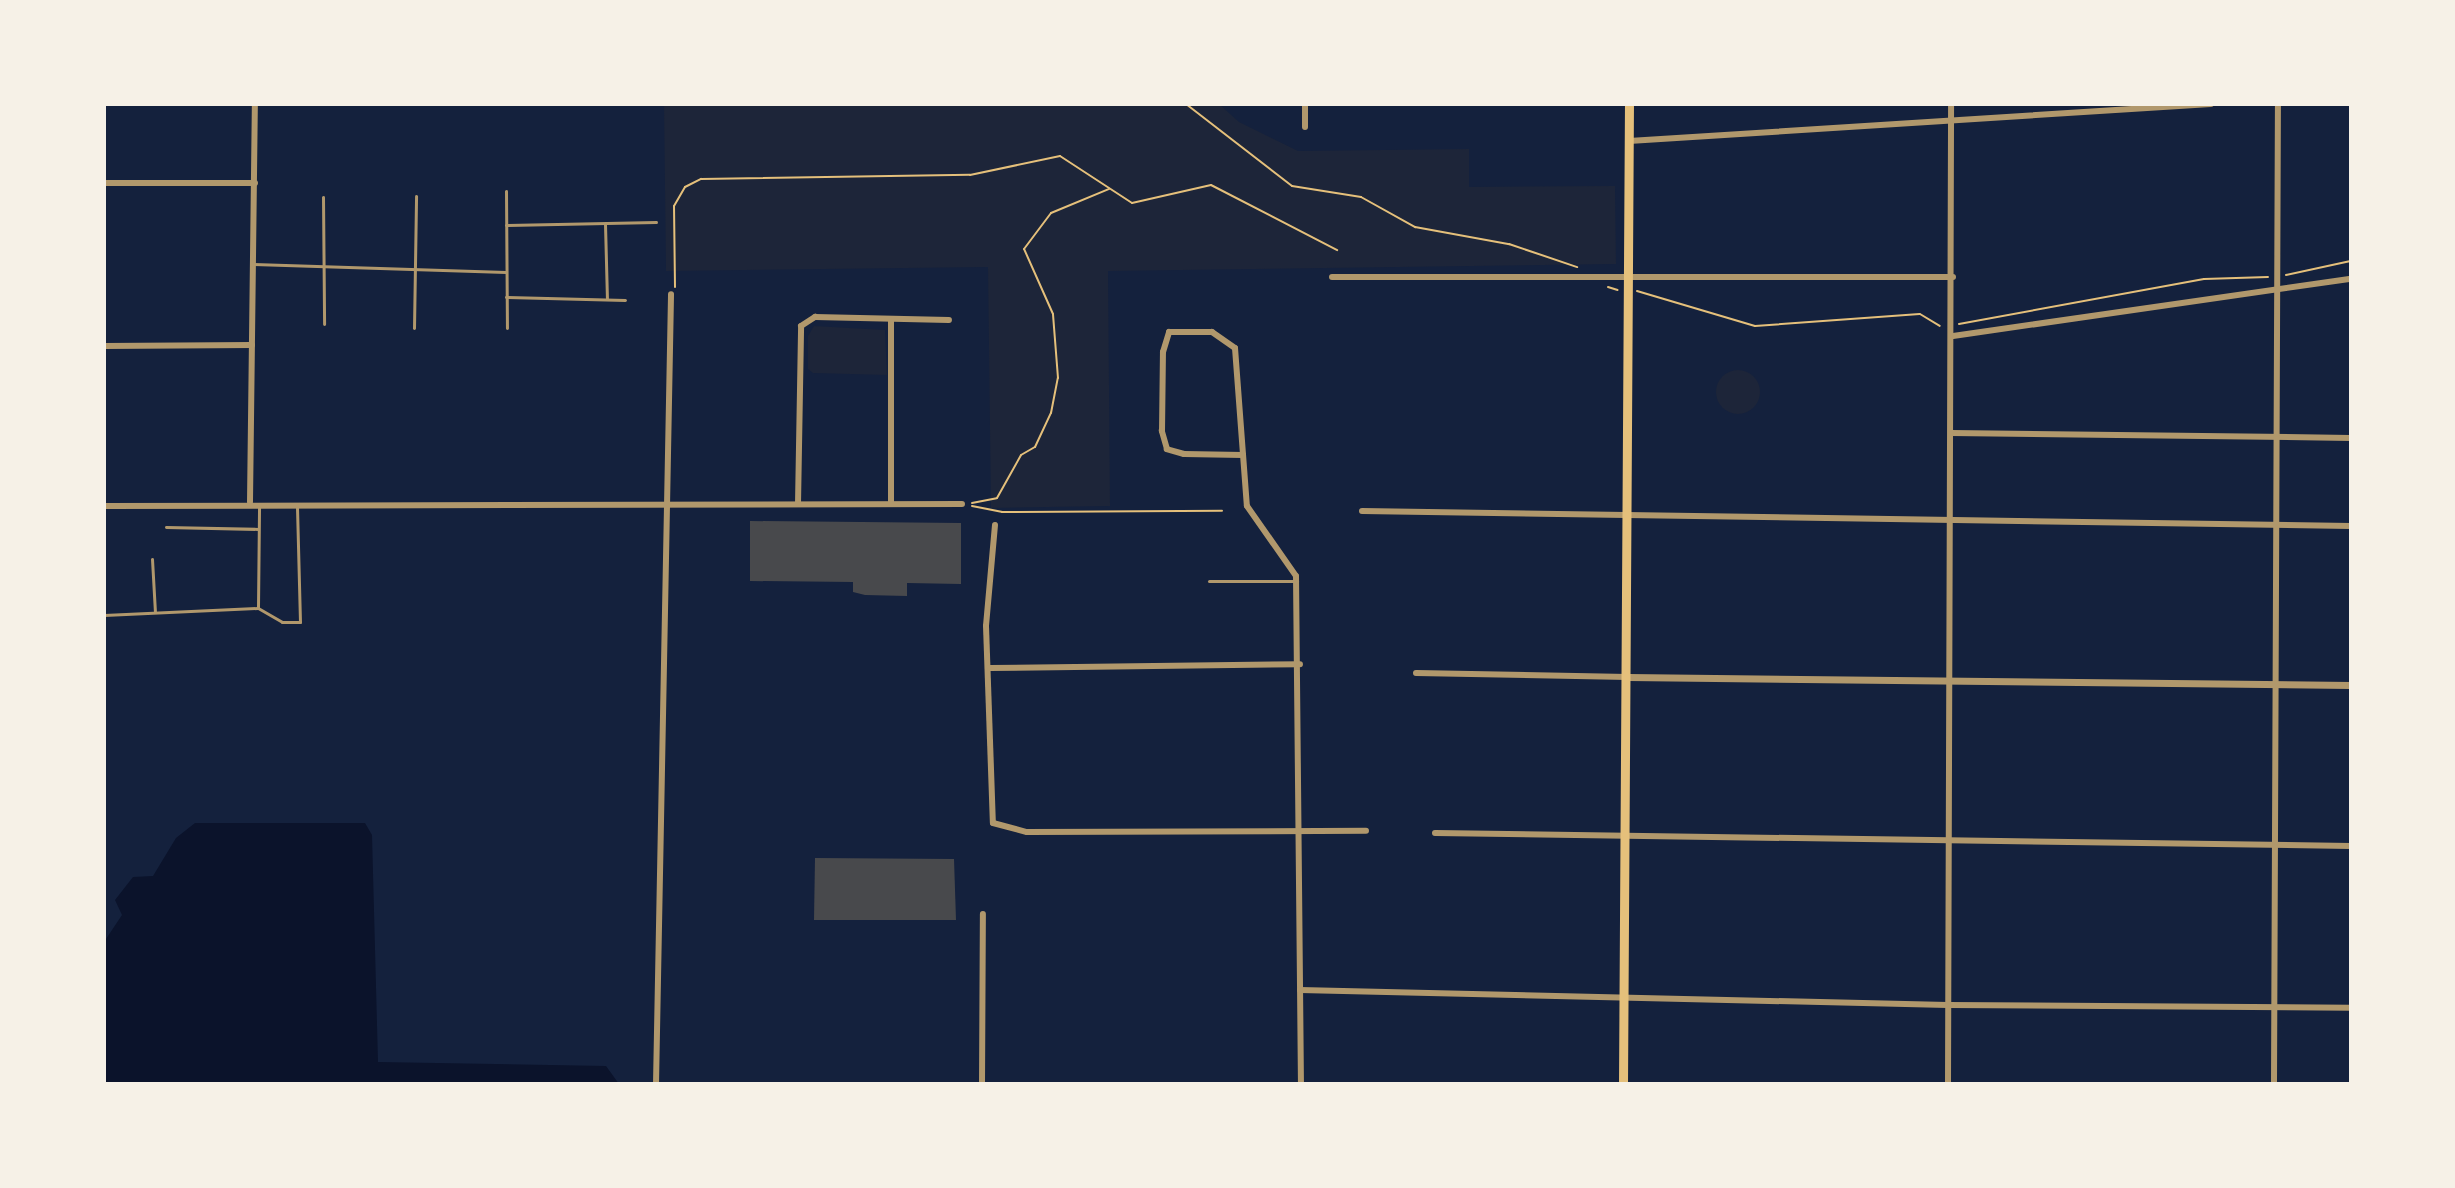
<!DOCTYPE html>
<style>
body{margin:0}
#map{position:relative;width:2455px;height:1188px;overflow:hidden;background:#14213d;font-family:"Golos Text",sans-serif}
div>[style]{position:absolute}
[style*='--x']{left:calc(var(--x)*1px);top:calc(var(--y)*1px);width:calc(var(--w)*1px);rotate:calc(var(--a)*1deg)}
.green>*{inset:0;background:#1d2539}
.round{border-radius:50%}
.water>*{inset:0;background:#0b132b}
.building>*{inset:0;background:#48494c}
.path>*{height:2px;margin:-1px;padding:0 1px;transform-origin:1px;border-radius:1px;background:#e5c07b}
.service>*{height:3px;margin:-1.5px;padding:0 1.5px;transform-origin:1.5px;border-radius:1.5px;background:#b1986c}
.minor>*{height:6px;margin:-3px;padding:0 3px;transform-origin:3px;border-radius:3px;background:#b1986c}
.tertiary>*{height:7px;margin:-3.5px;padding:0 3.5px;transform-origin:3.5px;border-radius:3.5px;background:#b1986c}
.primary>*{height:9px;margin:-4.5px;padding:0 4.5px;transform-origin:4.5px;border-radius:4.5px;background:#e5c07b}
span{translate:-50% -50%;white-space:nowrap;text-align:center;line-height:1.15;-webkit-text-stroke:7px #f6f1e7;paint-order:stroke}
.frame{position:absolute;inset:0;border:106px solid #f6f1e7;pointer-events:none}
</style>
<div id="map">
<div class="green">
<i style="clip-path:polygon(664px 104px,1219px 104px,1239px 122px,1298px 151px,1469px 149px,1469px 187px,1615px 186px,1616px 264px,1108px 271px,1110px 506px,991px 508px,988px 267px,666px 271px)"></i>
<i style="clip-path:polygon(814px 326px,885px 330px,887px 375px,813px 373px,808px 369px,808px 336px)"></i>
<i class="round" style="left:1716px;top:370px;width:44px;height:44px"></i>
</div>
<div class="water">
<i style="clip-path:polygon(195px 823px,365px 823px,372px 835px,378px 1062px,606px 1066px,619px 1084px,104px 1084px,104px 942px,122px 915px,115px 900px,133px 877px,153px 876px,176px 838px)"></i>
</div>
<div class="building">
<i style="clip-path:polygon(750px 521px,961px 523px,961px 584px,907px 583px,907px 596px,865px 595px,853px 592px,853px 582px,750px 581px)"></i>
<i style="clip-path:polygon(815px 858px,954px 859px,956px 920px,814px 920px)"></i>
</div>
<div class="path">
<i style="--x:1186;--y:104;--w:134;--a:37.7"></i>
<i style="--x:1292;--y:186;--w:70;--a:9.1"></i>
<i style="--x:1361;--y:197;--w:62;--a:29.1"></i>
<i style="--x:1415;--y:227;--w:96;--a:10.3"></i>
<i style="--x:1509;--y:244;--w:72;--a:18.7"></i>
<i style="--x:2286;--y:275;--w:66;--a:-12.2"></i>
<i style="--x:675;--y:287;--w:81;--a:-90.7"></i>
<i style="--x:674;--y:206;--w:22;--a:-60"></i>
<i style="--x:685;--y:187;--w:18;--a:-27"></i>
<i style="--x:701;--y:179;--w:269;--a:-0.9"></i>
<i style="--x:970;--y:175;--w:92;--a:-11.9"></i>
<i style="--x:1060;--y:156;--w:86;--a:33.1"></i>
<i style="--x:1132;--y:203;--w:81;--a:-12.8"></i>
<i style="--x:1211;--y:185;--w:142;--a:27.3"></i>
<i style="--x:1608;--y:287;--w:10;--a:17"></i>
<i style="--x:1637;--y:291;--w:123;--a:16.5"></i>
<i style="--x:1755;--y:326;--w:165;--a:-4.2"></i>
<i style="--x:1920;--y:314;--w:23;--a:31"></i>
<i style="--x:1959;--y:324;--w:249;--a:-10.4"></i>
<i style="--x:2204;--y:279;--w:64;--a:-1.8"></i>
<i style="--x:972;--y:503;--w:25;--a:-11"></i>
<i style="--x:997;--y:498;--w:49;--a:-60.8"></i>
<i style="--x:1021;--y:455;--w:16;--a:-30"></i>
<i style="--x:1035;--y:447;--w:38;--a:-65"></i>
<i style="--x:1051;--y:413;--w:36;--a:-79"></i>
<i style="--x:1058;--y:378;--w:64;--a:-94.5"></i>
<i style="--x:1053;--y:314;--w:71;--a:-114"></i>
<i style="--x:1024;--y:249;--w:45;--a:-53.1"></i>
<i style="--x:1051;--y:213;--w:63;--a:-22.5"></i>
<i style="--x:972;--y:506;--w:31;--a:11"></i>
<i style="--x:1002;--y:512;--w:220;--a:-0.3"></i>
</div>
<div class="service">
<i style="--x:506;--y:191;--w:137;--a:89.6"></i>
<i style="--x:323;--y:197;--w:127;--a:89.5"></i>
<i style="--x:605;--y:224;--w:75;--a:88.5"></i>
<i style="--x:506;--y:225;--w:150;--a:-1.1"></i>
<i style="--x:253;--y:264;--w:253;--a:1.8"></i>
<i style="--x:506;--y:297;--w:119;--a:1.4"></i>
<i style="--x:414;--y:328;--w:132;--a:-89.1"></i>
<i style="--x:166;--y:527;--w:92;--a:1.2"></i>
<i style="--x:152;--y:559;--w:53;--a:86.8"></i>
<i style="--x:1209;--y:581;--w:88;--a:0"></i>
<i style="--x:258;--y:607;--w:100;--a:-89.4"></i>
<i style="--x:104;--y:615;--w:154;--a:-2.6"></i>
<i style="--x:258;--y:608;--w:28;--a:30"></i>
<i style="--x:282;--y:622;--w:18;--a:0"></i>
<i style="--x:300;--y:622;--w:115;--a:-91.5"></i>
</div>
<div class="minor">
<i style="--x:1305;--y:127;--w:23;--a:-90"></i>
<i style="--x:1629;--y:141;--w:583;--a:-3.64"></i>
<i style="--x:104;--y:183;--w:151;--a:0"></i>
<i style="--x:1332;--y:277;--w:621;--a:0"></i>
<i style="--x:891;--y:320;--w:184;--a:90"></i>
<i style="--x:1953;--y:336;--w:402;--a:-8.2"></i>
<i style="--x:104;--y:346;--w:148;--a:-0.4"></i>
<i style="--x:1951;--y:433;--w:400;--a:0.7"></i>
<i style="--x:1243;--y:455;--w:59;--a:-179"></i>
<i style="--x:1184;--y:454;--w:18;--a:-164"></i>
<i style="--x:1167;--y:449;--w:19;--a:-106"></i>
<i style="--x:1162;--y:431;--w:79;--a:-89.3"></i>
<i style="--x:1163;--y:352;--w:21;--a:-73"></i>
<i style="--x:1169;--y:332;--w:43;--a:0"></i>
<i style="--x:1212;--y:332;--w:28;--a:35"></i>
<i style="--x:1235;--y:348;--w:158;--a:85.7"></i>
<i style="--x:1247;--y:506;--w:85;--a:55"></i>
<i style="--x:1296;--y:576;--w:508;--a:89.44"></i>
<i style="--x:250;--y:502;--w:398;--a:-89.3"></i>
<i style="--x:798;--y:504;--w:178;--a:-89"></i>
<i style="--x:801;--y:326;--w:17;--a:-33"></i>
<i style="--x:815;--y:317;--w:134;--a:1.3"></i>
<i style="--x:104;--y:506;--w:858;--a:-0.13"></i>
<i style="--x:1362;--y:511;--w:989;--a:0.87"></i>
<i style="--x:995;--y:525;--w:101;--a:95.1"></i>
<i style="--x:986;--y:626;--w:197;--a:88"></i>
<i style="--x:993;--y:823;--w:35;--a:15"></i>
<i style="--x:1027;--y:832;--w:339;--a:-0.2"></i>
<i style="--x:990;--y:668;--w:310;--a:-0.7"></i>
<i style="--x:1416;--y:673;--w:212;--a:1.1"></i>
<i style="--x:1435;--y:833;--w:916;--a:0.81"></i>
<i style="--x:1300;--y:990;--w:648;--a:1.33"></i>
<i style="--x:1948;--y:1005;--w:403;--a:0.4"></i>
<i style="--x:656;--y:1084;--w:790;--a:-88.91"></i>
<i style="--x:982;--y:1084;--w:170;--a:-89.7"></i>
<i style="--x:1948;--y:1084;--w:980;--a:-89.82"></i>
<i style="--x:2274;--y:1084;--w:980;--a:-89.77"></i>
</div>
<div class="tertiary">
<i style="--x:1628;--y:677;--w:723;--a:0.63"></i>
</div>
<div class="primary">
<i style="--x:1623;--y:1084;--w:980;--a:-89.65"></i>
</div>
<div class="frame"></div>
</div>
